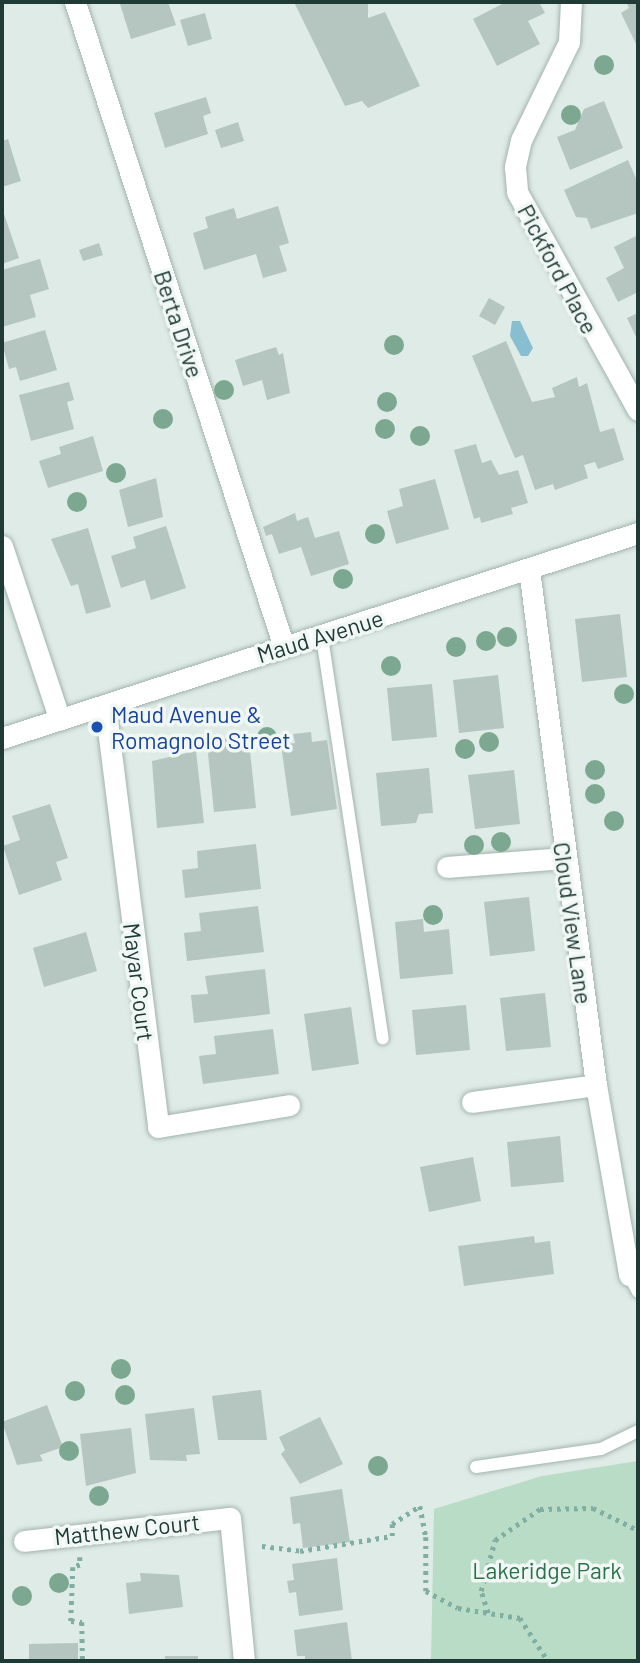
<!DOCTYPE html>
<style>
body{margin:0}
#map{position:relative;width:640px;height:1663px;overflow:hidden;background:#dfebe6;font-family:Barlow,sans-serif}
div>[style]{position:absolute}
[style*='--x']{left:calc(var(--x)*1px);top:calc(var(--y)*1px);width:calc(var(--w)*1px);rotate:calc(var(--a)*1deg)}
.green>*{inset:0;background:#b8dcc5}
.water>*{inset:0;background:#87bfd0}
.building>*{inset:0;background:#b5c5c0}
.path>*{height:4.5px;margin-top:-2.25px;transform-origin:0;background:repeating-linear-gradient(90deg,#80aea3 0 3.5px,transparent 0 8.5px)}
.roads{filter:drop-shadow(0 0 2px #a2b3ae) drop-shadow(0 0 2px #a2b3ae)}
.lane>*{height:12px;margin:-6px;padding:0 6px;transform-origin:6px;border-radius:6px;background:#fff}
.street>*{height:21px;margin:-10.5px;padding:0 10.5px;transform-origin:10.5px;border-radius:10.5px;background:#fff}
.secondary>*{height:21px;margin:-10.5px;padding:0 10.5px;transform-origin:10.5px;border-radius:10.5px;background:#fff}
.trees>*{width:20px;height:20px;margin:-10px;border-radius:50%;background:#7ca891}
.dots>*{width:19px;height:19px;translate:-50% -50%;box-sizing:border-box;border:4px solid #f0f7f4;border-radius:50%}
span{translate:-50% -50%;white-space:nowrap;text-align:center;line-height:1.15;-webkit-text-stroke:7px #f0f7f4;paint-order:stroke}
.street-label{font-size:23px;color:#203b36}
.transit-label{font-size:23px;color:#164399}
.left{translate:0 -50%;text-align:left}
.park-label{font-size:23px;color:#2b714c}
.frame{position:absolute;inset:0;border:4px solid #203b36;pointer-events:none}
</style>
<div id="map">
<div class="green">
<i style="clip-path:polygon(638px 1461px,638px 1661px,431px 1661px,434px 1509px,542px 1476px)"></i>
</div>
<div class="water">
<i style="clip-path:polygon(512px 321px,520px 321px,533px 348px,528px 356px,521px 356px,510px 336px)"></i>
</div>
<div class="building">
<i style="clip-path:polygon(128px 2px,168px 2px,176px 25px,131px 39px,120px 4px)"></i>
<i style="clip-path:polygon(294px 2px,368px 2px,368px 18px,385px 12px,420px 86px,368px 108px,362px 101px,345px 106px)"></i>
<i style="clip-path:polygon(506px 2px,539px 2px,545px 13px,528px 21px,540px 44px,497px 66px,473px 19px)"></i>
<i style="clip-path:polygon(626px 2px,638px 2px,638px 48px,621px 13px,629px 8px)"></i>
<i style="clip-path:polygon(205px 13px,212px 39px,188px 46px,180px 20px)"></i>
<i style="clip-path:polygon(206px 97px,211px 113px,203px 116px,208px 134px,165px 148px,154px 113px)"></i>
<i style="clip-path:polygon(604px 101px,623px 148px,570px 170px,557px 137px,575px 130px,584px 109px)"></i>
<i style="clip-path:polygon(238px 122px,244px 141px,221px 148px,215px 130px)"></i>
<i style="clip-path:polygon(8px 139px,21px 181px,2px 187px,2px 141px)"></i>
<i style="clip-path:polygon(628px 160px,638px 183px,638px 213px,591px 229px,587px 218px,576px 217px,564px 190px)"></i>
<i style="clip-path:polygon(278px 206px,289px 243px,279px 246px,287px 271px,263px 278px,256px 254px,204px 270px,193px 233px,208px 228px,205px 217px,234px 208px,237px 219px)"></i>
<i style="clip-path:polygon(2px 208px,19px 258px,2px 264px)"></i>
<i style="clip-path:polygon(638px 235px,638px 292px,618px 302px,606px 278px,624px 268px,614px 247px)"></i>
<i style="clip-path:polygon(99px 243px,103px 255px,83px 261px,79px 250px)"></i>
<i style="clip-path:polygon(40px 259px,49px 289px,30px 295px,36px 317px,2px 327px,2px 270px)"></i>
<i style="clip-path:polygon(489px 298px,505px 307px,495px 325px,479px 316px)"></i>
<i style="clip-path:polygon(638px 313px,638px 341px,627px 318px)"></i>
<i style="clip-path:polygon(45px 330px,57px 370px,20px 381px,16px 367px,9px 369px,2px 343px)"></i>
<i style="clip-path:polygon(506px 341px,532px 402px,555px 397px,552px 388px,577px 377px,579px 387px,587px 383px,600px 432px,614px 428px,624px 460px,598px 469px,595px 462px,584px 465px,588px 478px,555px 490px,553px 484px,535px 490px,523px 455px,515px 458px,472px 356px)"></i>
<i style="clip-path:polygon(276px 347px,279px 355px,283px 353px,290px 393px,267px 400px,262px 380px,243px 386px,235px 360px)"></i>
<i style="clip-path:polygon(69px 382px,74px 400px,67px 402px,74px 429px,31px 441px,19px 395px)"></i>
<i style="clip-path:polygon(93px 436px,103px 471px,48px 488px,39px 461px,61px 454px,59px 447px)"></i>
<i style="clip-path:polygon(476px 444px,482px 463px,491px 460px,499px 475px,518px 470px,528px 503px,511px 508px,513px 514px,481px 523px,480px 517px,474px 519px,454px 450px)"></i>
<i style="clip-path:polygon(156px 478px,163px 517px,128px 527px,119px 490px)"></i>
<i style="clip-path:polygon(435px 479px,449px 529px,396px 544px,387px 511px,403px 506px,399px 489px)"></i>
<i style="clip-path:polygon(295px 513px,297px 521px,308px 517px,315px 538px,339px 531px,349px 564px,311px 576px,301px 547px,279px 554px,272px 534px,266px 536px,263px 527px)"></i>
<i style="clip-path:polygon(166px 526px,186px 588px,151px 600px,145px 580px,121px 588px,111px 556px,136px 548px,133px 537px)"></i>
<i style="clip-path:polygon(88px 528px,111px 607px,86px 614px,78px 584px,71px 586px,51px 539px)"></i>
<i style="clip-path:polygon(620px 614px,627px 677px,582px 682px,575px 619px)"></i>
<i style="clip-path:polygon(498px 675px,504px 728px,459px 733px,453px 680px)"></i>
<i style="clip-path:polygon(432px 684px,437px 737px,392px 741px,387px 688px)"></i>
<i style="clip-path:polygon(248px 732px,256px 808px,214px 812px,207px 744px)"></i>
<i style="clip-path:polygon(311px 732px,312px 742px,327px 740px,337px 809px,291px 816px,281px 745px,295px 743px,293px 734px)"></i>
<i style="clip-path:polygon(196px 751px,204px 823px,157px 828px,152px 761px)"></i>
<i style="clip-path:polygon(429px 768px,433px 813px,419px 814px,416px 823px,381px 826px,376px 773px)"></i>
<i style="clip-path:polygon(514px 770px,520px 824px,475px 829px,468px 775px)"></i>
<i style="clip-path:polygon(50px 804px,68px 858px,56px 862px,62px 880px,19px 895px,3px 846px,20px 840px,12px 816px)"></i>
<i style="clip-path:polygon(256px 844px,261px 889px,185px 898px,182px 870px,198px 868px,197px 851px)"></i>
<i style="clip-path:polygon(529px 897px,535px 951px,490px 956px,484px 902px)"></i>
<i style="clip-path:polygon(258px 906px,264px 952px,187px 961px,184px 933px,201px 931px,199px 913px)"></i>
<i style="clip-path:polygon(423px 919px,424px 932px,449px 929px,453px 974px,400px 979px,395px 922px)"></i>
<i style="clip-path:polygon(86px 932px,97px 971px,44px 987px,33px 948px)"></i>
<i style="clip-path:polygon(265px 969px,270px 1014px,194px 1023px,191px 995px,208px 994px,205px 976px)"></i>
<i style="clip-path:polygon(545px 993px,551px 1047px,506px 1051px,500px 998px)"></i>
<i style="clip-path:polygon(466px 1005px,470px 1050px,416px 1055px,412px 1010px)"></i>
<i style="clip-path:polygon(351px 1007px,359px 1064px,312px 1071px,304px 1014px)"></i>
<i style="clip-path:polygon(273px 1029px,279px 1074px,203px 1084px,199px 1056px,216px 1054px,214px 1036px)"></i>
<i style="clip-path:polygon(560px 1136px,564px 1182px,511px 1187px,507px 1142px)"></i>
<i style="clip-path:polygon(473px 1157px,481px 1201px,429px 1212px,420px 1167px)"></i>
<i style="clip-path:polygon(534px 1236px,535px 1243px,550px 1241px,554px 1274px,464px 1286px,458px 1246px)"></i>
<i style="clip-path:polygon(261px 1390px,267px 1440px,218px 1440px,212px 1396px)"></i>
<i style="clip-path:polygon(47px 1405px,63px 1447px,40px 1455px,43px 1461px,17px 1465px,2px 1422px)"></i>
<i style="clip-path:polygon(194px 1408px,200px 1454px,186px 1455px,187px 1461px,150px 1460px,145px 1414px)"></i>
<i style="clip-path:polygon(320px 1417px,343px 1464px,300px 1484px,281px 1454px,285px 1450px,279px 1437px)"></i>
<i style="clip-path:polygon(131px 1428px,136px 1473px,86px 1486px,80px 1434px)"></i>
<i style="clip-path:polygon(342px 1489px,350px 1542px,303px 1548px,300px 1523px,293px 1524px,290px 1497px)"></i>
<i style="clip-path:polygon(337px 1558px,343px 1610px,299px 1616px,296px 1592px,289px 1593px,287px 1581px,294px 1580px,292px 1564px)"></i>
<i style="clip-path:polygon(140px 1573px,179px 1575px,183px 1607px,129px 1614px,126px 1583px,141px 1581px)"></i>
<i style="clip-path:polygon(347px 1622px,352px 1661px,305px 1661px,305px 1656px,297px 1656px,294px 1630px)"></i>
<i style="clip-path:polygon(78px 1643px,78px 1661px,29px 1661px,29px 1644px)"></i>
<i style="clip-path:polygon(165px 1656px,198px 1656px,198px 1661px,165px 1661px)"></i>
</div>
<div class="path">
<i style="--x:262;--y:1546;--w:38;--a:7"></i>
<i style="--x:300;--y:1551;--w:93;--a:-9.3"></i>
<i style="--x:392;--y:1536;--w:12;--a:-90"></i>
<i style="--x:392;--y:1524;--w:33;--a:-33"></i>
<i style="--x:420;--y:1506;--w:32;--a:79"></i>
<i style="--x:426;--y:1537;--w:54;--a:90"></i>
<i style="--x:426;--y:1591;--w:36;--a:28"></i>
<i style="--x:458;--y:1608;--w:63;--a:9.2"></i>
<i style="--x:520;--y:1618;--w:51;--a:56.9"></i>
<i style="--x:80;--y:1557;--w:8;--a:90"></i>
<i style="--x:80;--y:1565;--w:7;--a:164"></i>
<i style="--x:73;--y:1567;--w:54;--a:92.1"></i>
<i style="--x:71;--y:1621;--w:11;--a:5"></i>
<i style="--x:82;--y:1622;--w:39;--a:89"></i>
<i style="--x:488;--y:1613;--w:23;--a:-108"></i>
<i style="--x:481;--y:1591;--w:53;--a:-74.6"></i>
<i style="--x:495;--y:1540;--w:55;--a:-34.6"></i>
<i style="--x:540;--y:1509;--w:53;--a:-1.1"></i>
<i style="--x:593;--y:1508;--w:50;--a:26.1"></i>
</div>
<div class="roads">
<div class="lane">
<i style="--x:322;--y:637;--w:406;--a:81.4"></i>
<i style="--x:629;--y:1275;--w:19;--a:62"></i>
<i style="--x:476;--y:1467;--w:126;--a:-8.2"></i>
<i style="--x:601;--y:1449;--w:41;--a:-25.9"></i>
</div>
<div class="street">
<i style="--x:75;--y:2;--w:678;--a:72.05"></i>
<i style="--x:571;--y:2;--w:40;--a:92.9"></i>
<i style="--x:569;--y:42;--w:109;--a:116.1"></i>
<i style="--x:521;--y:140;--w:28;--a:103"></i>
<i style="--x:515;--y:167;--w:25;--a:85"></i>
<i style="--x:517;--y:192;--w:249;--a:61"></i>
<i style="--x:2;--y:546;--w:183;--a:71.6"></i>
<i style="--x:529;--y:569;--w:520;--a:82.6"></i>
<i style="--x:596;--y:1085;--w:193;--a:80.1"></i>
<i style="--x:105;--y:705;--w:425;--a:82.8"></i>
<i style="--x:158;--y:1127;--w:133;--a:-9.5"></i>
<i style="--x:447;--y:867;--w:117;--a:-4.4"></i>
<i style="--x:472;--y:1102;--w:125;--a:-7.8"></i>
<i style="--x:24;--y:1541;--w:207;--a:-6.4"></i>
<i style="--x:230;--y:1518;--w:144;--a:84.4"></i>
</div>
<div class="secondary">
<i style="--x:2;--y:738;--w:668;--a:-17.87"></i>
</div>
</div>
<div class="trees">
<i style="left:604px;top:65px"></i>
<i style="left:571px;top:115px"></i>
<i style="left:394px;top:345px"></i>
<i style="left:224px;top:390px"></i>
<i style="left:387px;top:402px"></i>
<i style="left:163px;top:419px"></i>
<i style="left:385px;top:429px"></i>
<i style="left:420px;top:436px"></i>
<i style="left:116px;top:473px"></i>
<i style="left:77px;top:502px"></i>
<i style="left:375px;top:534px"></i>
<i style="left:343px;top:579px"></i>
<i style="left:507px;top:637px"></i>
<i style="left:486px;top:641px"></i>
<i style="left:456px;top:647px"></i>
<i style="left:391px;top:666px"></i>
<i style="left:624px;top:694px"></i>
<i style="left:267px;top:737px"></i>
<i style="left:489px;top:742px"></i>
<i style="left:465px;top:749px"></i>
<i style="left:595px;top:770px"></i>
<i style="left:595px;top:794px"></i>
<i style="left:614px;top:821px"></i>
<i style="left:501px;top:842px"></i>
<i style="left:474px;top:845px"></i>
<i style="left:433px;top:915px"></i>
<i style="left:121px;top:1369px"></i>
<i style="left:75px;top:1391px"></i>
<i style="left:125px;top:1395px"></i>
<i style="left:69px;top:1451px"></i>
<i style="left:378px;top:1466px"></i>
<i style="left:99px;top:1496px"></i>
<i style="left:59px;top:1583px"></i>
<i style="left:22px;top:1596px"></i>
</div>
<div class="dots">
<i style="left:97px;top:727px;background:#1a4fb4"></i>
</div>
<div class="street-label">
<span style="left:558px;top:269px;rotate:62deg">Pickford Place</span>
<span style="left:179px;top:324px;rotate:72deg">Berta Drive</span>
<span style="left:320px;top:636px;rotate:-17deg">Maud Avenue</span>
<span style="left:573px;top:923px;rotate:82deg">Cloud View Lane</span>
<span style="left:139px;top:982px;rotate:83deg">Mayar Court</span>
<span style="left:127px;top:1529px;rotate:-6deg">Matthew Court</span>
</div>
<div class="transit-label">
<span class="left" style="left:111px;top:727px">Maud Avenue &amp;<br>Romagnolo Street</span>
</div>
<div class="park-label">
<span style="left:547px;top:1570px">Lakeridge Park</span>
</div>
<div class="frame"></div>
</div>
